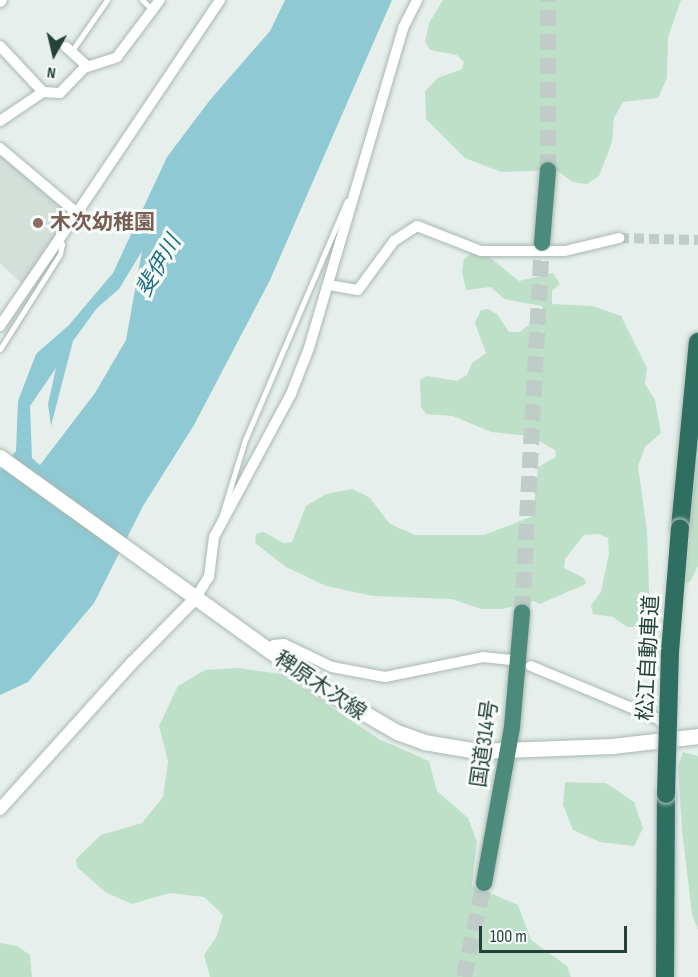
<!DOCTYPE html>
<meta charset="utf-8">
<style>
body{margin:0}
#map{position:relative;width:698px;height:977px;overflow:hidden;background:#e6efeb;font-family:"Sofia Sans Condensed","Noto Sans JP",sans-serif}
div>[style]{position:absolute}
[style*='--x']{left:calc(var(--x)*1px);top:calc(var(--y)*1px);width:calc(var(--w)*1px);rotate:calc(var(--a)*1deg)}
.built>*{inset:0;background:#d4dfda}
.green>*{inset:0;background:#bfe0c8}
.water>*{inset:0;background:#8ec9d4}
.minor-tunnel>*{height:10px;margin-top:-5px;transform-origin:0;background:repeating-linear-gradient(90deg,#bfccc8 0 10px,transparent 0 15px)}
.trunk-tunnel>*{height:16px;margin-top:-8px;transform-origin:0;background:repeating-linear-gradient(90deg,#bfccc8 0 16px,transparent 0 24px)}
.roads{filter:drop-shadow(0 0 2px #a8b8b2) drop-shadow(0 0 2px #a8b8b2)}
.service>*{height:5px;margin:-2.5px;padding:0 2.5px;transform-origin:2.5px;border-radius:2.5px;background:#fff}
.minor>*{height:10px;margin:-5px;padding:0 5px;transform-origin:5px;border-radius:5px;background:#fff}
.tertiary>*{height:12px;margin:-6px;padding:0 6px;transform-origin:6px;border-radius:6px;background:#fff}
.secondary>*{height:15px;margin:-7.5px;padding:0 7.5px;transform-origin:7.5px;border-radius:7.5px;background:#fff}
.trunk>*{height:16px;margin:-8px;padding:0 8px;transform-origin:8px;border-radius:8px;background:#4c8a7c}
.motorway>*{height:18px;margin:-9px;padding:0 9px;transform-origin:9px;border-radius:9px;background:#2f6f62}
.bridges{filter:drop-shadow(0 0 2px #c2cac8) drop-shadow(0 0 2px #c2cac8)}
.motorway-bridge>*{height:18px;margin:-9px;padding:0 9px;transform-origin:9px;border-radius:9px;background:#2f6f62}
.dots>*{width:16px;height:16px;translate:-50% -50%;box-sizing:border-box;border:3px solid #f7fbf9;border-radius:50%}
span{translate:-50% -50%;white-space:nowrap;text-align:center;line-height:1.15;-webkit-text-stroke:6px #f7fbf9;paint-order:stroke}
.education-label{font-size:21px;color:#785e54;font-weight:700}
.left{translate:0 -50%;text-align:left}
.street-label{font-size:21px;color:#24423a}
.water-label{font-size:22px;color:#1c6f80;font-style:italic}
.north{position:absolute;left:24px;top:24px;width:60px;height:60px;-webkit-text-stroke:4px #f7fbf9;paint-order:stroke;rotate:188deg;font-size:16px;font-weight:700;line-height:24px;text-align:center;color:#24423a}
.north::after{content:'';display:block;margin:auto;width:21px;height:27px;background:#24423a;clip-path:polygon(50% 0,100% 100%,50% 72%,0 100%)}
.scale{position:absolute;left:479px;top:926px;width:148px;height:27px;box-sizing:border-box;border:3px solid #24423a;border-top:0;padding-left:8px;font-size:18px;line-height:21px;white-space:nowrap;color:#24423a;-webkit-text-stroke:4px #f7fbf9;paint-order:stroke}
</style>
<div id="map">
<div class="built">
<i style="clip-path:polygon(0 154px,71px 216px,26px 287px,0 263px)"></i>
</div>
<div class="green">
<i style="clip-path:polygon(443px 0,681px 0,668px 37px,667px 78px,658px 98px,623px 102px,614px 118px,612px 142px,599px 176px,587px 184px,573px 182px,556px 170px,501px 172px,465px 158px,426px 119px,425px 91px,438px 78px,462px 69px,464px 62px,457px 55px,430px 50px,425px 42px,429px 23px)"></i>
<i style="clip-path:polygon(471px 254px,489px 257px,519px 281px,553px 273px,560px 284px,552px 291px,552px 304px,593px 306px,621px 316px,647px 368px,645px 384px,655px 400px,661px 433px,645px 447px,638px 466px,647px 531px,650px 617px,644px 626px,627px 627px,613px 617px,593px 614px,591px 605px,601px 592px,609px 553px,608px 538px,598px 534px,584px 535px,565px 559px,564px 568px,584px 578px,586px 584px,540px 604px,534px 601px,502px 609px,481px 609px,452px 599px,373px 596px,326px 586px,286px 567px,255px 543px,256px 534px,264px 532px,283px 543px,292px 542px,306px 506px,326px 494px,352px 489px,369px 497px,390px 524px,415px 535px,484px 535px,533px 516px,538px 467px,556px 457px,555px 450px,530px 436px,491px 432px,453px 416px,426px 414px,421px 407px,420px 380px,427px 376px,457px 381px,467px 375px,472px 363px,486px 353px,475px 323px,481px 310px,488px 309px,497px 314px,509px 332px,520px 332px,543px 313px,542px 306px,504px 299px,491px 287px,466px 290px,462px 272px,464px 259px)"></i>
<i style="clip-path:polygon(698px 454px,698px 566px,690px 582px,684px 584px)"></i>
<i style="clip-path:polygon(238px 668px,282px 674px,379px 739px,429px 761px,437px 791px,468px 818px,477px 842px,472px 885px,518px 905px,531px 940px,567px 966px,571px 977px,210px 977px,204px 955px,217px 936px,223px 915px,204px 897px,170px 893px,132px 904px,105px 892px,77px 867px,76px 859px,101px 835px,142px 823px,163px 797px,168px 762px,159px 726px,178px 686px,205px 670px)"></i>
<i style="clip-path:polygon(683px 752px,698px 756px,698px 930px,692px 914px,682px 830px,678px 767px)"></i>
<i style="clip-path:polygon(565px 782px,606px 783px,634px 802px,643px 828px,634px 846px,600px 842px,573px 830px,563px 805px)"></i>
<i style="clip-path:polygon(0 943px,17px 946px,30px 955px,32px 977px,0 977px)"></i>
</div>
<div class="water">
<i style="clip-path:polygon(evenodd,285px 0,392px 0,270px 280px,194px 425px,143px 506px,94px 603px,28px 682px,0 695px,0 470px,16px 451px,18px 401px,36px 354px,69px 325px,113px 273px,167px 157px,210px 100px,270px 31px,285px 0,142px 251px,126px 340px,95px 393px,40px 465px,32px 458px,30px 406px,56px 368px,48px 404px,51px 426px,73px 341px,97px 308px,119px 289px,142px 251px)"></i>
</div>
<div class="minor-tunnel">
<i style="--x:619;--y:238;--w:79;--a:1.5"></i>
</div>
<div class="trunk-tunnel">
<i style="--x:548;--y:170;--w:170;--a:-90"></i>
<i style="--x:522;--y:612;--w:370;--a:-86.9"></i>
<i style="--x:464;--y:977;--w:96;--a:-78"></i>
</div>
<div class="roads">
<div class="service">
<i style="--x:142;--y:0;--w:15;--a:42"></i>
<i style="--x:71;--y:52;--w:63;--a:-55.3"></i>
<i style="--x:0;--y:349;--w:112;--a:-57.7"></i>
<i style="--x:60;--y:254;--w:10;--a:-79"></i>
<i style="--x:62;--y:244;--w:5;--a:-127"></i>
<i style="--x:222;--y:515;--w:78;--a:-73"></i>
<i style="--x:245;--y:440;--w:260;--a:-66.9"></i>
</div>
<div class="minor">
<i style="--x:0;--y:46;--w:63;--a:46.9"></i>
<i style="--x:43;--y:92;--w:17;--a:3"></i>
<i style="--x:60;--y:93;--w:35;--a:-46"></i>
<i style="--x:84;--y:68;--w:35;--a:-18"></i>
<i style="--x:117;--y:57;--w:71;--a:-53"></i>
<i style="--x:66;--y:47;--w:28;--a:42"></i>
<i style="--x:0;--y:121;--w:52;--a:-34"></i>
<i style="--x:0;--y:148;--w:101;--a:40.2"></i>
<i style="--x:77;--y:213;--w:137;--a:124.3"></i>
<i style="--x:77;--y:213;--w:257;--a:-56.1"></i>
<i style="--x:329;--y:285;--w:29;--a:10"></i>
<i style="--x:358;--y:290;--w:61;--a:-53.7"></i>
<i style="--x:394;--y:241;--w:27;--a:-33"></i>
<i style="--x:417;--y:226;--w:69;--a:21.3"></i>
<i style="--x:481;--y:251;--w:84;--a:0"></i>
<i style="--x:565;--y:251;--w:56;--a:-13.5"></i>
<i style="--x:195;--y:599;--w:26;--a:-58"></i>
<i style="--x:209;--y:577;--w:40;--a:-82.9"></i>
<i style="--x:214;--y:537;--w:162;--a:-61.7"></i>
<i style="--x:291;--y:394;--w:49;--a:-68.6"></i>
<i style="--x:309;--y:348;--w:334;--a:-73.6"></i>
<i style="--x:403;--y:28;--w:31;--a:-63"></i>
<i style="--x:269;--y:651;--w:8;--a:-50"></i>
<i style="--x:274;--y:645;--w:10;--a:-6"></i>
<i style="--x:284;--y:644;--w:53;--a:25.6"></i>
<i style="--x:332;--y:667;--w:54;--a:10.7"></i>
<i style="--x:385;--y:677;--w:100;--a:-11.5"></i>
<i style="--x:483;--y:657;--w:28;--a:6"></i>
<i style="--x:531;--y:666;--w:135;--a:22.6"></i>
<i style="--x:656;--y:718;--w:17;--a:36"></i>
</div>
<div class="tertiary">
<i style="--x:0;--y:1;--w:1;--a:-45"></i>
<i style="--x:0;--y:809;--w:197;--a:-47.9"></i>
<i style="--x:132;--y:663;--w:90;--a:-45.5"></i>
</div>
<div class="secondary">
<i style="--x:0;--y:457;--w:395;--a:35.7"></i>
<i style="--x:321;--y:688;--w:88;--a:30.1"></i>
<i style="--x:397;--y:732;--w:29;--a:20"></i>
<i style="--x:424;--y:742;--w:54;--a:9.6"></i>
<i style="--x:477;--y:751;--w:135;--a:-2.1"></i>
<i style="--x:612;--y:746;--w:87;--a:-6.6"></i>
</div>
<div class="trunk">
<i style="--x:542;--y:243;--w:73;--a:-85.3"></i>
<i style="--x:484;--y:883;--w:158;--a:-79.8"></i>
<i style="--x:512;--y:727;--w:115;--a:-85"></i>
</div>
<div class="motorway">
<i style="--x:680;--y:528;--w:187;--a:-84.5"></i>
<i style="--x:665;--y:977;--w:183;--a:-89.7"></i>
</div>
</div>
<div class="bridges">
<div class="motorway-bridge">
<i style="--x:666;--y:794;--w:142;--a:-88.4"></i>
<i style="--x:670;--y:652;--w:124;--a:-85.4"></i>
</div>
</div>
<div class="dots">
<i style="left:38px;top:223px;background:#8d6e63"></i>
</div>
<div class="education-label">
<span class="left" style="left:50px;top:223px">木次幼稚園</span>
</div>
<div class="street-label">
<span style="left:649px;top:658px;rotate:-87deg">松江自動車道</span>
<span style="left:320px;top:686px;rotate:34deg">稗原木次線</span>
<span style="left:485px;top:744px;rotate:-82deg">国道314号</span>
</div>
<div class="water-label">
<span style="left:159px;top:266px;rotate:-60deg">斐伊川</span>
</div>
<div class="north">N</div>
<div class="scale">100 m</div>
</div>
